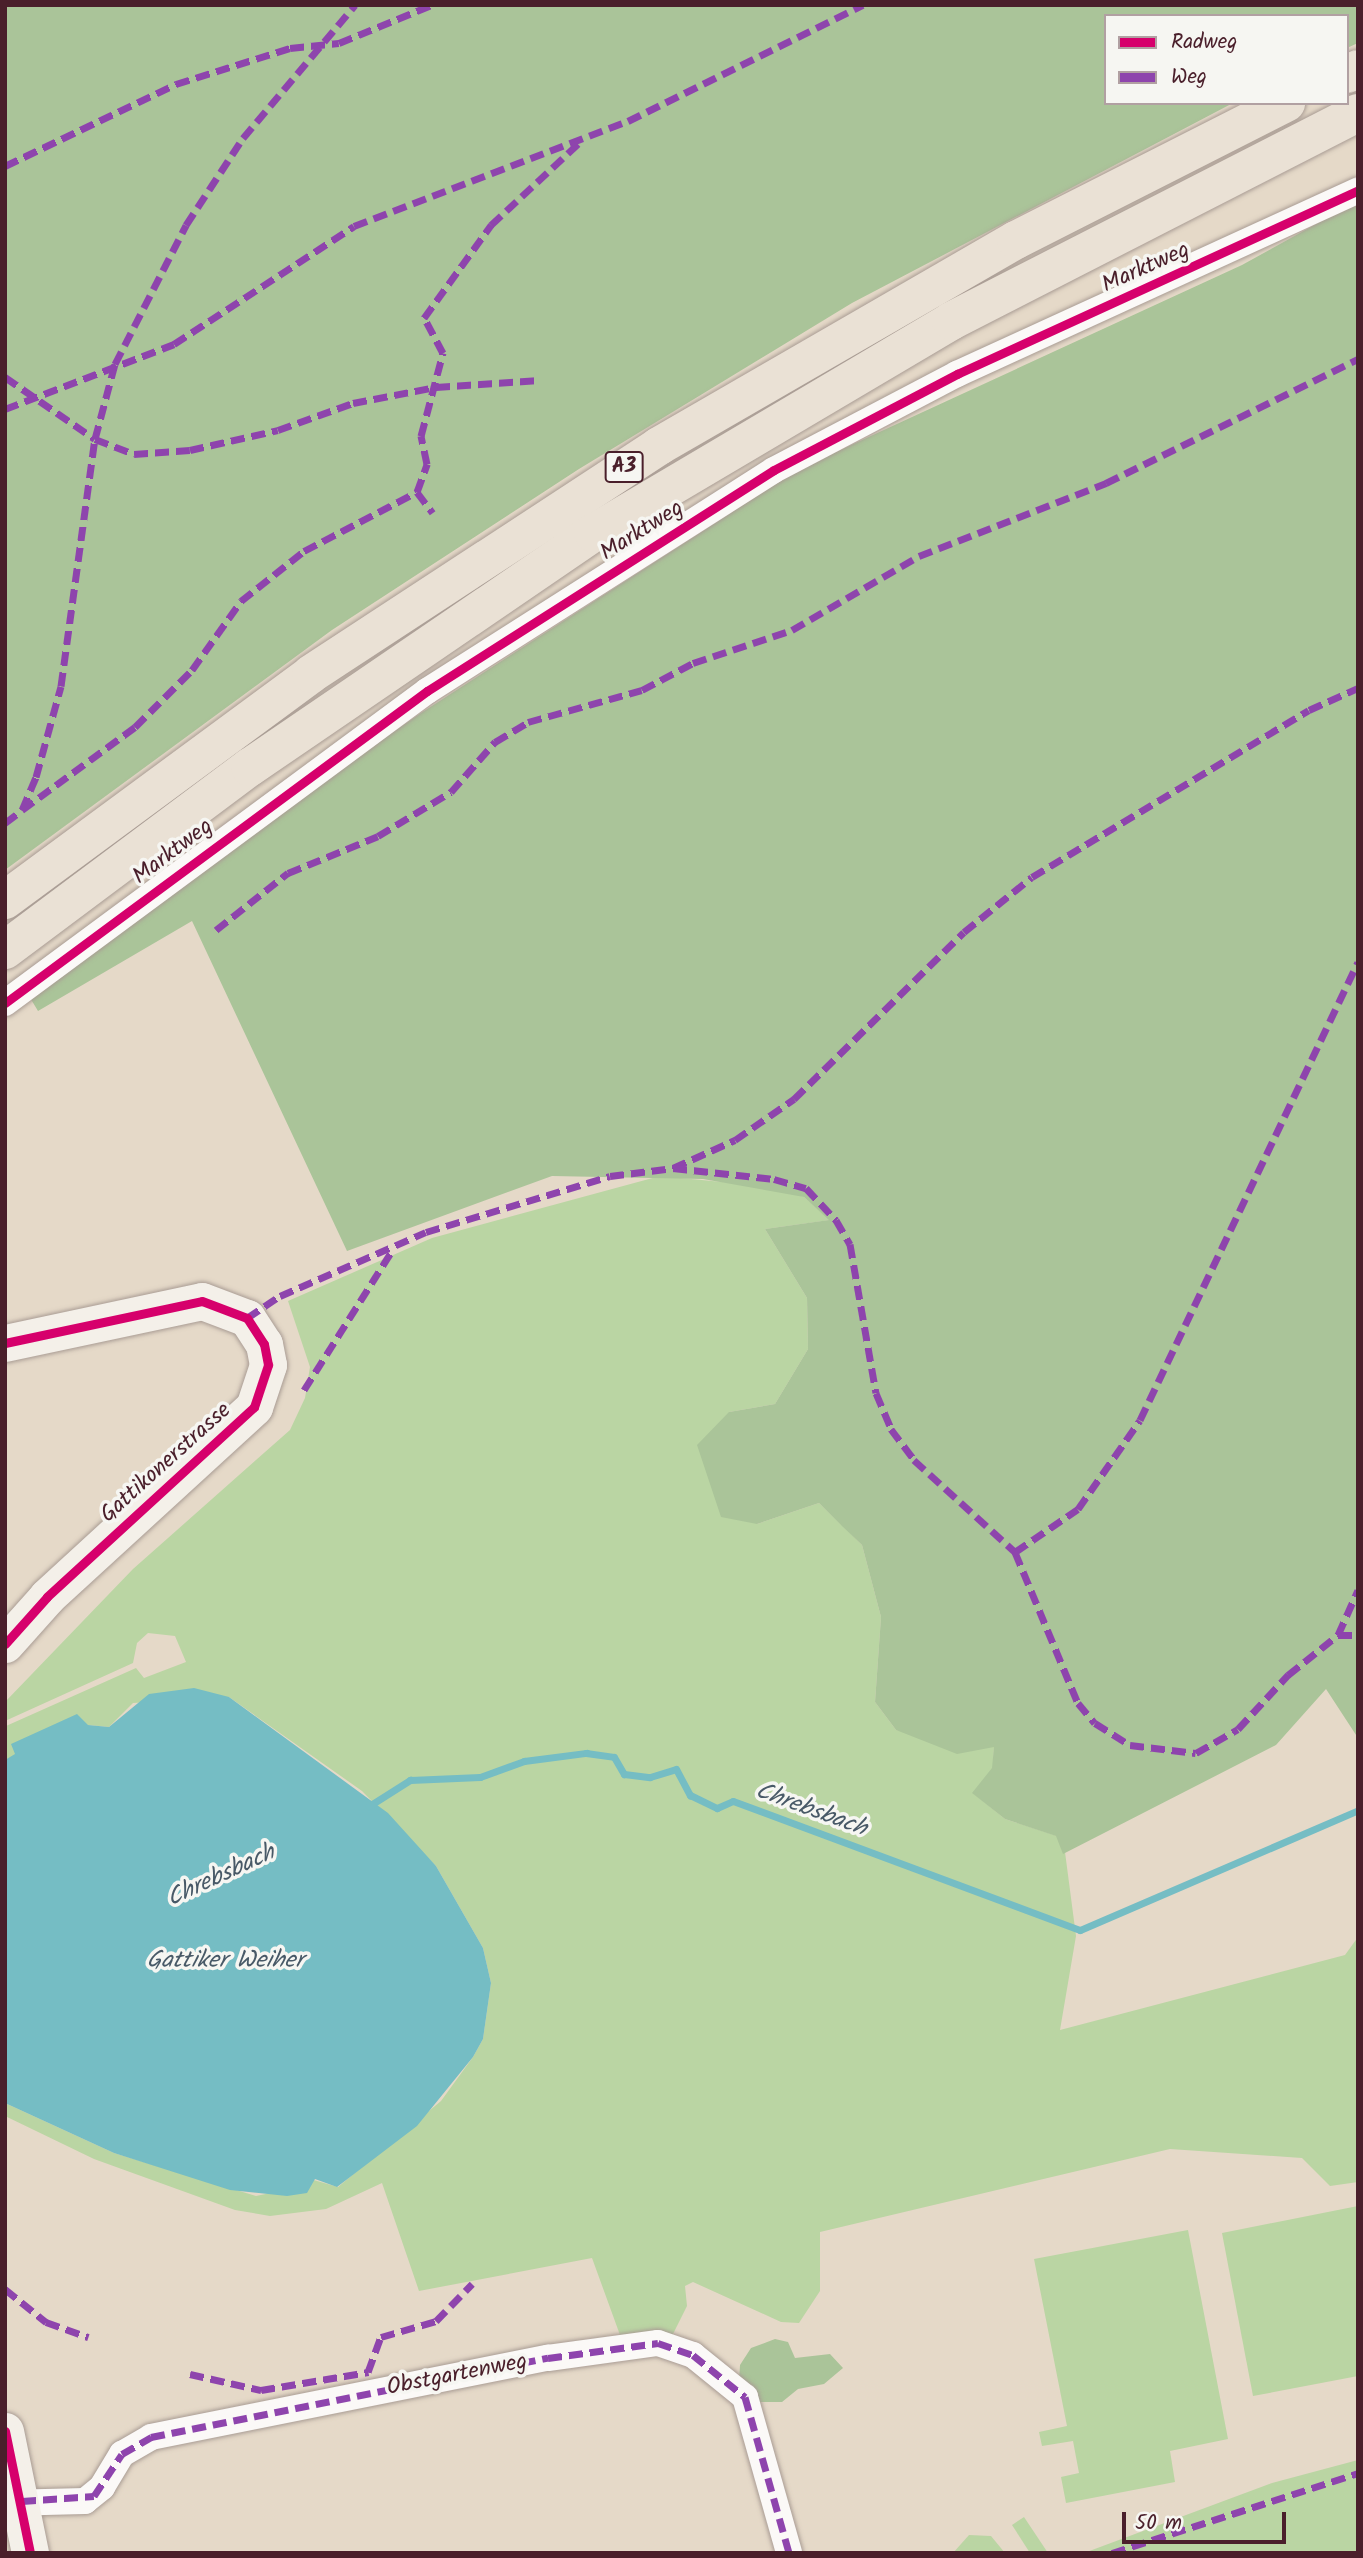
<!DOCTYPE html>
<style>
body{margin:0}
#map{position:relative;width:1363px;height:2558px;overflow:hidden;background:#e5d9c8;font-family:Kalam,sans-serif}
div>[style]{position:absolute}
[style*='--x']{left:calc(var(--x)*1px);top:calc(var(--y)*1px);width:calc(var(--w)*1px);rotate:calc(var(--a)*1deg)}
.green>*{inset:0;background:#bad5a3}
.forest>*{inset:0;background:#aac499}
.water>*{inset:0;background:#75bdc4}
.stream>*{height:7px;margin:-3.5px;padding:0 3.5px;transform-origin:3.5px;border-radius:3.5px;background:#75bdc4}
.roads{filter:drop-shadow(0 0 2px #a99c94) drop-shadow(0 0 2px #a99c94)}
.street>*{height:26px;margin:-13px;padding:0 13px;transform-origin:13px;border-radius:13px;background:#fbf9f7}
.secondary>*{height:37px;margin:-18.5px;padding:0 18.5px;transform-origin:18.5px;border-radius:18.5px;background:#f4f0e9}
.highway>*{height:38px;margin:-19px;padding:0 19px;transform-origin:19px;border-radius:19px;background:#eae1d5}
.quiet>*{height:7px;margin-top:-3.5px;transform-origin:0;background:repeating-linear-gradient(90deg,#8e44ad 0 14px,transparent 0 21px)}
.cycleway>*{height:9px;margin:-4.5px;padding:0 4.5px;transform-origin:4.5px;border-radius:4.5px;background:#d6006c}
span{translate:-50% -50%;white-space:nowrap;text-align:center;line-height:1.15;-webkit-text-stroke:7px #f6f6f2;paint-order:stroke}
.shield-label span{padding:2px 5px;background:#f6f6f2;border:2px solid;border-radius:5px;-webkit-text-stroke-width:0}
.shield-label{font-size:21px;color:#4a1f2b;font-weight:700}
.street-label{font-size:23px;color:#4a1f2b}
.water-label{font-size:24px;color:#485967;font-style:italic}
.frame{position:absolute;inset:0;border:7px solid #4a1f2b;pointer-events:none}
.legend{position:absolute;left:1104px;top:14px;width:245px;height:91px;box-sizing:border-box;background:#f6f6f2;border:2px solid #b1a0a2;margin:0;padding:9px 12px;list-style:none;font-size:21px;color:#4a1f2b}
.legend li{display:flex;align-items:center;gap:14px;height:35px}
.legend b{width:35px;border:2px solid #b1a0a2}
.scale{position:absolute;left:1122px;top:2512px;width:164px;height:32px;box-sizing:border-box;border:4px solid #4a1f2b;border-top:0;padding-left:9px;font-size:21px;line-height:24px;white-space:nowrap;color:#4a1f2b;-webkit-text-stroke:5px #f6f6f2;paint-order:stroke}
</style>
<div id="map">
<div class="green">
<i style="clip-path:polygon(660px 1176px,775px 1187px,804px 1197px,830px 1220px,765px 1229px,807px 1298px,808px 1349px,775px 1404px,729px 1412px,757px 1524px,819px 1503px,862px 1545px,881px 1617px,875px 1702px,896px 1730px,994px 1747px,993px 1768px,973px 1793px,1005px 1819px,1057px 1836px,1065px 1852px,1076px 1936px,1060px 2030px,1345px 1955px,1358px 1937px,1358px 2182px,1330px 2186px,1302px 2158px,1170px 2149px,820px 2232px,820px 2291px,799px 2323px,781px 2322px,693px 2282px,685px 2286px,687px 2306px,672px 2336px,620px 2335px,592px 2258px,419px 2291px,382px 2183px,326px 2209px,270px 2216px,235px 2210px,94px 2159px,5px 2116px,5px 2103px,114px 2153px,256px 2196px,305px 2186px,310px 2179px,338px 2187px,441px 2101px,473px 2057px,483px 2039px,491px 1983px,483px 1948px,436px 1866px,362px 1791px,229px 1697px,133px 1703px,109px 1727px,88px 1725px,5px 1760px,6px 1726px,136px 1668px,144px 1678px,186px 1662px,175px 1636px,148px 1633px,137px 1643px,133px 1663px,5px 1721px,5px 1702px,133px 1569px,290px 1430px,305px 1398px,310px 1367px,288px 1301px,432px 1238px)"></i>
<i style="clip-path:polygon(1358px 2206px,1358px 2376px,1253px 2396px,1222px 2233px)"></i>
<i style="clip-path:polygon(1188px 2230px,1228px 2439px,1170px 2451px,1175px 2482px,1066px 2503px,1061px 2477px,1079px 2473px,1073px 2441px,1042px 2446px,1039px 2432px,1067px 2426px,1034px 2259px)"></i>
<i style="clip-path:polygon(1358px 2460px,1358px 2553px,1084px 2553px,1272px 2483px)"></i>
<i style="clip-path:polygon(1024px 2517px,1048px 2553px,1030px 2553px,1012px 2525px)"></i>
<i style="clip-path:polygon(969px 2535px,991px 2536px,1005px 2553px,953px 2553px)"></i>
</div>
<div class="forest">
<i style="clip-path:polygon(5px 5px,1358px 5px,1358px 43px,1347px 48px,1347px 16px,1106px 16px,1106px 103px,1233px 103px,852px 303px,579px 469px,332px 630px,5px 870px)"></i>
<i style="clip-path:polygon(1358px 201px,1358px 1738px,1326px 1689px,1276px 1745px,1063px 1854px,1056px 1836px,1005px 1819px,972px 1793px,992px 1768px,994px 1747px,957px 1754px,896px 1730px,875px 1702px,881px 1617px,862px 1545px,843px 1527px,819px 1503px,757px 1524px,721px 1517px,697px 1445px,729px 1412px,775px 1404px,808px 1349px,807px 1298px,765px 1229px,829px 1220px,804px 1197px,703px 1179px,552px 1176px,347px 1251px,192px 921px,38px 1011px,23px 986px,421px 713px,799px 469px,1242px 265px)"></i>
<i style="clip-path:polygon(775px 2339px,788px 2342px,795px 2358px,830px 2354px,843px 2368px,824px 2384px,798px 2389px,782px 2402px,752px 2402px,739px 2381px,740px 2365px,751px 2348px)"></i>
</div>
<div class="water">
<i style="clip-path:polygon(194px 1688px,229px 1697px,388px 1813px,436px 1866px,483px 1948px,491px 1983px,483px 2039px,473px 2057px,417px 2126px,337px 2187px,315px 2179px,307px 2193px,287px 2196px,230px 2190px,114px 2153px,5px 2103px,5px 1760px,15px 1754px,11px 1744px,77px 1714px,88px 1725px,109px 1727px,149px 1694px)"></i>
</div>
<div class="stream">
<i style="--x:369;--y:1806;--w:49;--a:-32.4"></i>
<i style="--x:410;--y:1780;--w:70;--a:-2.5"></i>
<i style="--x:480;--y:1777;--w:47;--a:-20"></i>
<i style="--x:524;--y:1761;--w:63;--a:-7.4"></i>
<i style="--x:586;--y:1753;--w:28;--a:8"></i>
<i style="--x:614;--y:1757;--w:20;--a:60"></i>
<i style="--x:624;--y:1774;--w:26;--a:7"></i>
<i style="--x:650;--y:1777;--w:27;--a:-17"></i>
<i style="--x:676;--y:1769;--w:30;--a:62"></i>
<i style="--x:690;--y:1795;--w:30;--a:26"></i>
<i style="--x:717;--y:1808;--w:17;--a:-24"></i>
<i style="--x:733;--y:1801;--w:370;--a:20.4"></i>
<i style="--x:1080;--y:1930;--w:303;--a:-23.3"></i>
</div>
<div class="roads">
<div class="street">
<i style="--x:5;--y:1003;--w:525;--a:-36.48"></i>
<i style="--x:427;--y:691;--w:411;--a:-32.5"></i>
<i style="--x:774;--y:470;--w:207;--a:-27.7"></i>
<i style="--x:957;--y:374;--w:441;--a:-24.6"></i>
<i style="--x:5;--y:2503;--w:80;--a:-1.4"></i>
<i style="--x:85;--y:2501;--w:22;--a:-39"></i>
<i style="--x:102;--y:2487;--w:39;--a:-59"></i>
<i style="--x:122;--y:2454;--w:34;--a:-30"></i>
<i style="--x:151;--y:2437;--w:405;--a:-11.3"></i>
<i style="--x:548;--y:2358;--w:111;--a:-7.8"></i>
<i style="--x:658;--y:2343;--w:37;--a:19"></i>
<i style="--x:693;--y:2355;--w:67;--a:38.9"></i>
<i style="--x:745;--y:2397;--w:162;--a:74.2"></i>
</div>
<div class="secondary">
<i style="--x:5;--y:1343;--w:201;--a:-12"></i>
<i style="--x:202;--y:1301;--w:48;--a:20.7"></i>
<i style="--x:247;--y:1318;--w:31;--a:57"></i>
<i style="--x:264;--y:1344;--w:21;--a:79"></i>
<i style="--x:268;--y:1365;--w:44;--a:108.4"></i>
<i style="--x:254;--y:1407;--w:281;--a:137.5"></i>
<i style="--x:47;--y:1597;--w:63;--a:131.8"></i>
<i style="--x:5;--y:2431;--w:125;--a:78.4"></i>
</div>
<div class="highway">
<i style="--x:1347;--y:74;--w:12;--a:-24"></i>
<i style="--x:5;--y:900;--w:380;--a:-36.4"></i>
<i style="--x:311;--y:674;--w:416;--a:-33.2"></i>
<i style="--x:659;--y:446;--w:412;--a:-30"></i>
<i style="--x:1016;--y:240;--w:303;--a:-26.9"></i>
<i style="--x:5;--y:950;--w:306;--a:-36.8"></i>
<i style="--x:250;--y:767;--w:415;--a:-34.3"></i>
<i style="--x:593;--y:533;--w:416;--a:-30.6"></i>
<i style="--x:951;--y:321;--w:457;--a:-27.1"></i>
</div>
</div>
<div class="quiet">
<i style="--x:5;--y:166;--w:190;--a:-25.6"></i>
<i style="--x:176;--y:84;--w:120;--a:-17.5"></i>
<i style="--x:290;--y:48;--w:49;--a:-5.8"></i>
<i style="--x:339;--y:43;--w:100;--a:-22.4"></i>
<i style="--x:5;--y:377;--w:109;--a:34.6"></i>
<i style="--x:95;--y:439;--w:42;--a:21"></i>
<i style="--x:134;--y:454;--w:56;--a:-4.1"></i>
<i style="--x:190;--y:450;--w:90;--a:-12.8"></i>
<i style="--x:278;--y:430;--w:80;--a:-19.8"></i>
<i style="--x:353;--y:403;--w:85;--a:-10.9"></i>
<i style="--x:436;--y:387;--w:104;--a:-3.9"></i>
<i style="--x:5;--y:409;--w:181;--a:-21"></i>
<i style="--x:174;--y:344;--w:215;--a:-33.2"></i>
<i style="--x:354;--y:226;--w:293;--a:-21"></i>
<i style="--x:628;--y:121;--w:262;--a:-26.3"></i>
<i style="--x:417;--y:492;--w:30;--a:-70"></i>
<i style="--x:427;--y:464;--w:29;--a:-102"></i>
<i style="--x:421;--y:436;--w:86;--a:-75.2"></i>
<i style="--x:443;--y:353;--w:40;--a:-118"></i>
<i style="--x:424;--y:318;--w:115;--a:-54.2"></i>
<i style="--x:491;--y:225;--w:122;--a:-43"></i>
<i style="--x:22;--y:810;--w:140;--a:-36.3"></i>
<i style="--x:135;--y:727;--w:81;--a:-45"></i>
<i style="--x:192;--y:670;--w:85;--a:-54.6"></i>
<i style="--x:241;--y:601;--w:80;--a:-38.4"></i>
<i style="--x:304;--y:551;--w:127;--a:-27.6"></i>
<i style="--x:417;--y:492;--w:26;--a:53"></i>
<i style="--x:5;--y:823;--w:21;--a:-37"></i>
<i style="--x:22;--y:810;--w:36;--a:-67"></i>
<i style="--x:36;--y:777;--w:94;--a:-74.6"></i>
<i style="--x:61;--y:686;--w:249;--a:-82.2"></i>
<i style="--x:95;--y:439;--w:78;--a:-75.1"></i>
<i style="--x:115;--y:364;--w:156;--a:-62.9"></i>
<i style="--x:186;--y:225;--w:104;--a:-56.8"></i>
<i style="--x:243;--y:138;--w:174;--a:-49.9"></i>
<i style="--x:216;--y:930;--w:92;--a:-38.4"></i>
<i style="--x:288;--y:873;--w:97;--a:-22.3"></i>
<i style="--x:378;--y:836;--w:85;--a:-31.1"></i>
<i style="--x:451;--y:792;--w:67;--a:-48.7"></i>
<i style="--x:495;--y:742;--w:39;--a:-31"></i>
<i style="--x:528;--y:722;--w:118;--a:-15.7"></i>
<i style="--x:642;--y:690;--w:58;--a:-27.9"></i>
<i style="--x:693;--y:663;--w:104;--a:-18.4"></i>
<i style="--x:792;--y:630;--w:147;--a:-30.2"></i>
<i style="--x:919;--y:556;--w:201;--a:-21.3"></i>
<i style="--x:1106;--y:483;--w:281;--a:-26.2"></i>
<i style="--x:673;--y:1168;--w:68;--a:-24.3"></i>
<i style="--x:735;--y:1140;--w:72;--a:-34.8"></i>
<i style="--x:794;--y:1099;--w:238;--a:-44.5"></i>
<i style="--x:964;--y:932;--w:87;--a:-39"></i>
<i style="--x:1032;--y:877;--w:323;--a:-31.1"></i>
<i style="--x:1309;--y:710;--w:54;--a:-24.2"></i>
<i style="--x:247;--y:1318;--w:40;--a:-34"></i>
<i style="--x:280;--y:1296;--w:159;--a:-23.7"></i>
<i style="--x:426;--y:1232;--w:192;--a:-16.9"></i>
<i style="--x:610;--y:1176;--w:64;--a:-7.2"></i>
<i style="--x:673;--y:1168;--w:102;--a:6.2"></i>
<i style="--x:774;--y:1179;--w:33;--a:16"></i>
<i style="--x:806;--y:1188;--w:44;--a:46.8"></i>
<i style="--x:836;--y:1220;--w:28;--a:60"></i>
<i style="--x:850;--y:1244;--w:151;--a:80.1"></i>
<i style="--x:876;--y:1393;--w:39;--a:67"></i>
<i style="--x:891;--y:1429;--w:39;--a:53"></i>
<i style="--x:914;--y:1460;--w:137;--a:42.3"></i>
<i style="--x:1015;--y:1552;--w:164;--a:67.4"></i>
<i style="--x:1078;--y:1703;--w:26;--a:50"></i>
<i style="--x:1095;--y:1723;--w:41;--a:32.2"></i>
<i style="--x:1130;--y:1745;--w:66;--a:6.9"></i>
<i style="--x:1196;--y:1753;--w:48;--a:-29.7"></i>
<i style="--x:1238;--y:1729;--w:74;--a:-47.2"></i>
<i style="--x:1288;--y:1675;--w:64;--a:-38.7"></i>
<i style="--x:1338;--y:1635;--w:20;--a:0"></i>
<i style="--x:304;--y:1390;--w:167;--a:-57.7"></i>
<i style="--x:1015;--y:1552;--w:76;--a:-34.3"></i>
<i style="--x:1078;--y:1509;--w:108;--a:-55.1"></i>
<i style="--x:1140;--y:1420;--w:507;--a:-64.55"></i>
<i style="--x:1338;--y:1635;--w:49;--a:-66"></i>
<i style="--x:5;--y:2289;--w:53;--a:38.8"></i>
<i style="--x:46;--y:2322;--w:45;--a:19.7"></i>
<i style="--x:190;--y:2374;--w:73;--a:12.7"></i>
<i style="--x:261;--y:2390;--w:109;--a:-9.5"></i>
<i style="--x:368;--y:2372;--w:37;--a:-70"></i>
<i style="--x:381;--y:2337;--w:57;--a:-16.2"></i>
<i style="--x:436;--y:2321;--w:52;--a:-45.8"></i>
<i style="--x:22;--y:2501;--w:72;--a:-4"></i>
<i style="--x:94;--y:2496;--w:50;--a:-56.3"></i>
<i style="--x:122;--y:2454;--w:34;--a:-30"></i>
<i style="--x:151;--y:2437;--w:405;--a:-11.3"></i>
<i style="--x:548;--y:2358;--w:111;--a:-7.8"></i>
<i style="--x:658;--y:2343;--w:37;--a:19"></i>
<i style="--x:693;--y:2355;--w:67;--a:38.9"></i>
<i style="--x:745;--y:2397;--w:162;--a:74.2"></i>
<i style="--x:1112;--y:2553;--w:259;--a:-18"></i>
</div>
<div class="cycleway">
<i style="--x:5;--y:1003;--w:525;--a:-36.48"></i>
<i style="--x:427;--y:691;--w:411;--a:-32.5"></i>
<i style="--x:774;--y:470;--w:207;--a:-27.7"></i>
<i style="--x:957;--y:374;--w:441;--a:-24.6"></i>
<i style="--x:5;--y:1343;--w:201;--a:-12"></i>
<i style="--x:202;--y:1301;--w:48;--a:20.7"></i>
<i style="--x:247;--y:1318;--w:31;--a:57"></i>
<i style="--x:264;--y:1344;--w:21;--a:79"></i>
<i style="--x:268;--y:1365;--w:44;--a:108.4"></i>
<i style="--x:254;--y:1407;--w:281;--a:137.5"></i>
<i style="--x:47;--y:1597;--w:63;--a:131.8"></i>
<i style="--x:5;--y:2431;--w:125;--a:78.4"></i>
</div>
<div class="shield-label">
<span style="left:624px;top:467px">A3</span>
</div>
<div class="street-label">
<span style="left:1146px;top:268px;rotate:-24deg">Marktweg</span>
<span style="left:642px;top:531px;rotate:-32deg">Marktweg</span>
<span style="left:173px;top:852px;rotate:-37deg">Marktweg</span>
<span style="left:166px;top:1463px;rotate:-42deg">Gattikonerstrasse</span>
<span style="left:457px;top:2375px;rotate:-11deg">Obstgartenweg</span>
</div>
<div class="water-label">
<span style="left:811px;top:1810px;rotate:20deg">Chrebsbach</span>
<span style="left:221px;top:1876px;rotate:-25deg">Chrebsbach</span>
<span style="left:225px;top:1961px">Gattiker Weiher</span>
</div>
<div class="frame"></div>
<ul class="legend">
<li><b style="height:9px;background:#d6006c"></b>Radweg</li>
<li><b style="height:9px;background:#8e44ad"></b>Weg</li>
</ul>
<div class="scale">50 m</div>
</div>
